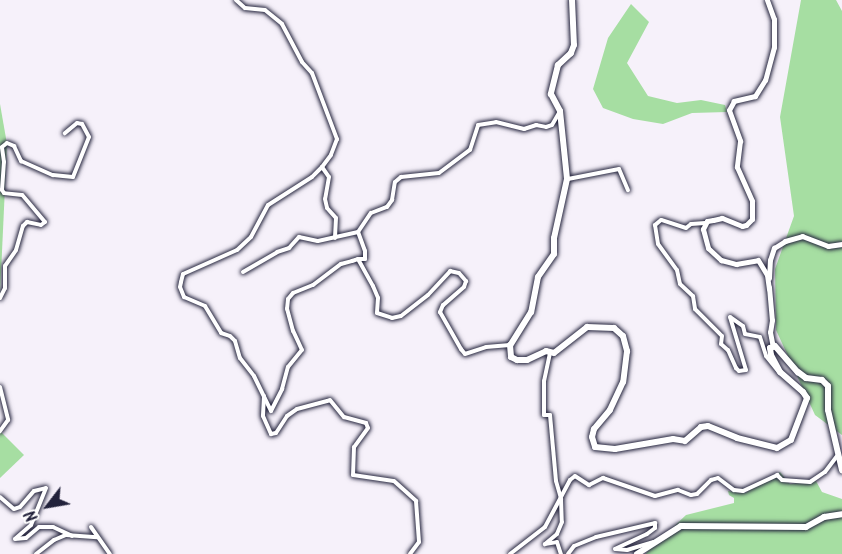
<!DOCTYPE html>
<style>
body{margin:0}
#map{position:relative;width:842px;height:554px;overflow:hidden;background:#f6f1fa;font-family:Kalam,sans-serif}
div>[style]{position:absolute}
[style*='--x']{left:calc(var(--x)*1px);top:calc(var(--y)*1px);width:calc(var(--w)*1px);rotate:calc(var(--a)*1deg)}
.green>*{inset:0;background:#a6dea2}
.roads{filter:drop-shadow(0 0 2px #22223b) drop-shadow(0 0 2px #22223b)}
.minor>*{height:4px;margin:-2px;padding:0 2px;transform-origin:2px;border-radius:2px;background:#fff}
.tertiary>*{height:5px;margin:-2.5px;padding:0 2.5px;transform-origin:2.5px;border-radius:2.5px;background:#fff}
.secondary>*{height:6px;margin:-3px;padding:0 3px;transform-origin:3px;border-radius:3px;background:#fff}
span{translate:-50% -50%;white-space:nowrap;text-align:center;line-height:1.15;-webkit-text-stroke:4.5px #fff;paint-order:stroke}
.north{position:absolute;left:18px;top:476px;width:60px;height:60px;-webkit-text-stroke:4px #fff;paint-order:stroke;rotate:239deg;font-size:16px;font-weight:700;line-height:24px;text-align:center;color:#22223b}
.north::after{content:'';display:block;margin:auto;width:21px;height:27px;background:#22223b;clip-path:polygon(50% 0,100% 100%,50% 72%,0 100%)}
</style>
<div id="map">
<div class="green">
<i style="clip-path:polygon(801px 0,836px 0,842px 11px,842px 435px,815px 415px,776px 330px,775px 269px,794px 216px,780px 117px)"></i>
<i style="clip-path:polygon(631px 4px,649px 22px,627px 63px,648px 96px,677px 103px,701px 100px,725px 105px,727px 112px,692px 113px,663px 124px,633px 119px,603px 108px,593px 89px,608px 38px)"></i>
<i style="clip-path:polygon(0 104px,7px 144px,0 295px)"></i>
<i style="clip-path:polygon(0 431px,24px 455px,0 478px)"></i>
<i style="clip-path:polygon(780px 472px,790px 484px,816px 481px,822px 492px,842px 499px,842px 554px,645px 554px,686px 515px,734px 503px,734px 498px,729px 495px,728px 491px,745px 493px)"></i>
</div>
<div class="roads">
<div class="minor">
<i style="--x:236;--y:0;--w:12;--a:42"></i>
<i style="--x:245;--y:8;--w:20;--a:6"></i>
<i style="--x:265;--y:10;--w:22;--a:39"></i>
<i style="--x:282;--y:24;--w:43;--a:62.2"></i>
<i style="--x:302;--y:62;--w:15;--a:48"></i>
<i style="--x:312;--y:73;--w:71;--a:69.3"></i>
<i style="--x:337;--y:139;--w:17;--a:111"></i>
<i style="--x:331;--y:155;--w:15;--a:127"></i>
<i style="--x:322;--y:167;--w:14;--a:135"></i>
<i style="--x:312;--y:177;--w:52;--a:147.5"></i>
<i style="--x:268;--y:205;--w:36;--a:118"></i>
<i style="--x:251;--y:237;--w:19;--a:137"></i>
<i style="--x:237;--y:250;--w:59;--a:156"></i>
<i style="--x:183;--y:274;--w:8;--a:104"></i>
<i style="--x:181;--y:282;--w:5;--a:101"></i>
<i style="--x:180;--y:287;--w:11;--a:68"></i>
<i style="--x:184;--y:297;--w:23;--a:23"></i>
<i style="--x:205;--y:306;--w:31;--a:59"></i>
<i style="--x:221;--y:333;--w:9;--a:18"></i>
<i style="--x:230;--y:336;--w:7;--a:45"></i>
<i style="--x:235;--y:341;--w:18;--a:74"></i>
<i style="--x:240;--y:358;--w:23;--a:52"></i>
<i style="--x:254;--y:376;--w:39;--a:64"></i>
<i style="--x:271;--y:411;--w:25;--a:-63"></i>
<i style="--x:282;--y:389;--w:23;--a:-75"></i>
<i style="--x:288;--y:367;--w:22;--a:-51"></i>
<i style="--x:302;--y:350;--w:21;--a:-115"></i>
<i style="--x:293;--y:331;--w:23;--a:-105"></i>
<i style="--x:287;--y:309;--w:10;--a:-84"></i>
<i style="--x:288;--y:299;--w:8;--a:-50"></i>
<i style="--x:293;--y:293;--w:22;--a:-22"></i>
<i style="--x:313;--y:285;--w:35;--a:-37"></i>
<i style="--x:341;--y:264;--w:11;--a:-15"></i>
<i style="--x:352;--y:261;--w:6;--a:-18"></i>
<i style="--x:358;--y:259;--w:31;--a:61"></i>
<i style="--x:373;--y:286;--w:13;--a:67"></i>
<i style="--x:378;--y:298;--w:15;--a:94"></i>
<i style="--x:377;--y:313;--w:16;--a:18"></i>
<i style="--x:392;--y:318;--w:9;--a:-13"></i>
<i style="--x:401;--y:316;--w:34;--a:-38"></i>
<i style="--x:428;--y:295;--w:33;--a:-47"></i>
<i style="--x:450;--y:271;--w:9;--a:13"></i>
<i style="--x:459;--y:273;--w:11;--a:49"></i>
<i style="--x:466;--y:281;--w:6;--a:108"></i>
<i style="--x:464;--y:287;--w:28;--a:139"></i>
<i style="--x:443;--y:305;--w:8;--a:113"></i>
<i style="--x:440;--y:312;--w:43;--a:60.4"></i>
<i style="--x:461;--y:349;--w:6;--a:51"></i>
<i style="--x:465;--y:354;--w:22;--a:-18"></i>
<i style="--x:486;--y:347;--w:24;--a:-5"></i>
<i style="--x:322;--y:167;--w:12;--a:55"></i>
<i style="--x:329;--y:177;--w:22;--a:100"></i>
<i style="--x:325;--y:199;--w:9;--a:77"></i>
<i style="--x:327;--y:208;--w:13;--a:48"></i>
<i style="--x:336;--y:218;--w:20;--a:93"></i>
<i style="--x:568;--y:179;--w:52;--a:-11.1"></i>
<i style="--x:619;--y:169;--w:23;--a:67"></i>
<i style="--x:705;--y:223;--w:14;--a:176"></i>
<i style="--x:691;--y:224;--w:6;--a:141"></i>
<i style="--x:686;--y:228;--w:26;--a:-162"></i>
<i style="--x:661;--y:220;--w:8;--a:140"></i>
<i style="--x:655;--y:225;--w:19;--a:81"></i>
<i style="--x:658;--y:244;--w:32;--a:54"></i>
<i style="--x:677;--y:270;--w:14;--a:78"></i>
<i style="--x:680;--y:284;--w:18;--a:43"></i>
<i style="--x:693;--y:296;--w:13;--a:81"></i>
<i style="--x:695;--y:309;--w:38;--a:45"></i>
<i style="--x:722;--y:336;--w:8;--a:97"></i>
<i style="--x:721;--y:344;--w:9;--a:41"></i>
<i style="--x:728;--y:350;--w:20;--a:66"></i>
<i style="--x:736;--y:368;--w:4;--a:45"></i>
<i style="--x:739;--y:371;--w:7;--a:-8"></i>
<i style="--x:746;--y:370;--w:55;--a:-106.8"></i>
<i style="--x:730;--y:317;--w:16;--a:35"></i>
<i style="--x:743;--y:326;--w:8;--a:76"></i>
<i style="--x:745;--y:334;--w:15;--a:11"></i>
<i style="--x:760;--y:337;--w:20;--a:72"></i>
<i style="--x:766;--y:356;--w:19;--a:51"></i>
<i style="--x:358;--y:259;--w:7;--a:0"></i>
<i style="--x:365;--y:259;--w:8;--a:-90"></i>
<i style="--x:365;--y:251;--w:20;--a:-110"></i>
<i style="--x:358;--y:232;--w:23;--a:-56"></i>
<i style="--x:371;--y:213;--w:17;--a:-21"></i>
<i style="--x:387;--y:207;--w:9;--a:-54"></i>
<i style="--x:392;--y:200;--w:18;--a:-81"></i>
<i style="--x:395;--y:182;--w:8;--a:-40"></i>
<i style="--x:401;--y:177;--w:38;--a:-6"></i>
<i style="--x:439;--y:173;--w:39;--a:-37"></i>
<i style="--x:470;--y:150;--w:26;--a:-72"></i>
<i style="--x:478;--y:125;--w:18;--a:-9"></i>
<i style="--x:496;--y:122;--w:29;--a:14"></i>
<i style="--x:524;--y:129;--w:13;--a:-18"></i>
<i style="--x:536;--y:125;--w:10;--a:11"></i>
<i style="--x:546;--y:127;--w:6;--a:-18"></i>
<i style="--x:552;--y:125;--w:16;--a:-60"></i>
<i style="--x:243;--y:272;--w:39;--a:-30"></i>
<i style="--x:277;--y:252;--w:13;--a:-18"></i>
<i style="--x:289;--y:248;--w:15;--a:-48"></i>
<i style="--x:299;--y:237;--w:19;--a:12"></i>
<i style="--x:318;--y:241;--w:41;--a:-12.7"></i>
<i style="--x:0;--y:298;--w:11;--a:-63"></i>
<i style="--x:5;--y:288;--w:22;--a:-90"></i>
<i style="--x:5;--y:266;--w:19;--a:-55"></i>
<i style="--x:16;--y:250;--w:25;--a:-74"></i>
<i style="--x:23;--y:226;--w:6;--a:-45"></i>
<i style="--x:27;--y:222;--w:14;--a:12"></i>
<i style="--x:41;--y:225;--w:5;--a:-37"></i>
<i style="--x:45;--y:222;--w:35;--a:-130"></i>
<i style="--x:22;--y:195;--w:18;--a:-174"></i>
<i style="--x:4;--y:193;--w:4;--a:-124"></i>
<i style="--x:2;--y:190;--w:28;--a:-86"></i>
<i style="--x:4;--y:162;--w:15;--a:-98"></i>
<i style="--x:2;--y:147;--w:6;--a:-39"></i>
<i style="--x:7;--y:143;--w:8;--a:23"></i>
<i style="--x:14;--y:146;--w:17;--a:65"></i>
<i style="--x:21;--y:161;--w:35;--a:24"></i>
<i style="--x:53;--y:175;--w:20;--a:6"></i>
<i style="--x:73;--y:177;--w:43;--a:-68.2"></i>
<i style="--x:89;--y:137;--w:15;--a:-118"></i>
<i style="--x:82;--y:124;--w:5;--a:-169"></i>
<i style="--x:77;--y:123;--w:16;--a:140"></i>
<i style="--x:550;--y:353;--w:29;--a:102"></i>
<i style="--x:544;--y:381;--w:34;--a:90"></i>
<i style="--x:544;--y:415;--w:6;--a:0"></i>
<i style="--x:550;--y:415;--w:66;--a:84.8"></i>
<i style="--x:556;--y:481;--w:19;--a:74"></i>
<i style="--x:561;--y:499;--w:23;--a:88"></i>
<i style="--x:562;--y:522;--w:13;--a:113"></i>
<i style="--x:557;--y:534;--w:16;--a:140"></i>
<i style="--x:545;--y:544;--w:12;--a:-9"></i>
<i style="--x:557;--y:542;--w:13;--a:72"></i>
<i style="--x:0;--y:387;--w:34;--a:76"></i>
<i style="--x:8;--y:420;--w:14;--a:126"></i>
<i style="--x:264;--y:396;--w:20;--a:93"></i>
<i style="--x:263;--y:416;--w:20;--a:66"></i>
<i style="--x:271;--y:434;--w:5;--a:-11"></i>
<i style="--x:276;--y:433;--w:20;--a:-57"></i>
<i style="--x:287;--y:416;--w:12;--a:-35"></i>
<i style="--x:297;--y:409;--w:34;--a:-15"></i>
<i style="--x:330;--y:400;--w:22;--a:51"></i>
<i style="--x:344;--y:417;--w:23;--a:15"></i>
<i style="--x:366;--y:423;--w:5;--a:68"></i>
<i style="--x:368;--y:428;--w:24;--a:126"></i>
<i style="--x:354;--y:447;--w:28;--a:92"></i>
<i style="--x:353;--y:475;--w:41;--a:8.3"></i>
<i style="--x:394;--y:481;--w:30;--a:42"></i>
<i style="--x:416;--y:501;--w:41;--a:85.8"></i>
<i style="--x:419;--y:542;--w:15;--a:127"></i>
<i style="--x:0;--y:497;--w:18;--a:41"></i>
<i style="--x:14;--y:509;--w:6;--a:-18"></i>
<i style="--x:20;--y:507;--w:21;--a:-49"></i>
<i style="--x:34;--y:491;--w:12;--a:-14"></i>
<i style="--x:46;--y:488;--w:40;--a:112"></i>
<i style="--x:31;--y:525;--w:21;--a:139"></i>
<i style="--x:15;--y:539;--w:11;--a:-5"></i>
<i style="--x:26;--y:538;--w:17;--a:-40"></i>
<i style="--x:39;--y:527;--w:14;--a:0"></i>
<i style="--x:53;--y:527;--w:21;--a:25"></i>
<i style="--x:91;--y:527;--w:33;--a:55"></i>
<i style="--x:36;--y:554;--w:23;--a:-38"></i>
<i style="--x:54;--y:540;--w:13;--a:-23"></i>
<i style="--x:66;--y:535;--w:31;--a:4"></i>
<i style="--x:510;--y:554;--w:44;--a:-37.6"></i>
<i style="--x:545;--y:527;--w:53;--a:-62"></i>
<i style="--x:570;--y:480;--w:6;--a:-39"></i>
<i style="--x:575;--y:476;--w:17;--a:33"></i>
<i style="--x:589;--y:485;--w:16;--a:-27"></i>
<i style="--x:603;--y:478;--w:55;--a:19.1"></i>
<i style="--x:655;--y:496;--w:24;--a:-15"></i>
<i style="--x:678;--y:490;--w:14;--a:21"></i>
<i style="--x:691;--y:495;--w:6;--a:-9"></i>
<i style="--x:697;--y:494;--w:20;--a:-45"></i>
<i style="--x:711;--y:480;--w:7;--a:-16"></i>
<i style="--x:718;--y:478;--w:20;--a:37"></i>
<i style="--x:734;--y:490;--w:9;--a:6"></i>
<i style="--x:743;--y:491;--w:38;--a:-25"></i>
<i style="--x:777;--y:475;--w:7;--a:45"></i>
<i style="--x:782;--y:480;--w:28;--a:4"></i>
<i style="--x:810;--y:482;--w:18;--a:-34"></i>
<i style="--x:825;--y:472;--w:20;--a:-53"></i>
<i style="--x:568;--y:554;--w:10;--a:-53"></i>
<i style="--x:574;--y:546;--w:24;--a:-22"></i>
<i style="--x:596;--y:537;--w:61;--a:-13.3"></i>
<i style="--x:655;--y:523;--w:5;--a:90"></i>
<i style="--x:655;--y:528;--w:10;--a:143"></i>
<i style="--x:647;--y:534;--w:35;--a:155"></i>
<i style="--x:615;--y:549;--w:12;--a:5"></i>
<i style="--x:627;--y:550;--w:27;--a:-17"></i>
</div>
<div class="tertiary">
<i style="--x:767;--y:0;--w:20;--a:70"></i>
<i style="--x:774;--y:19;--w:28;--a:90"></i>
<i style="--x:774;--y:47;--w:34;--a:105"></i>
<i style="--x:765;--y:80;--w:19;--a:122"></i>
<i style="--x:755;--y:96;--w:22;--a:167"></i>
<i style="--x:734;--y:101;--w:10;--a:119"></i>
<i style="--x:729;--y:110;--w:33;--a:70"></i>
<i style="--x:740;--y:141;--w:26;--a:97"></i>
<i style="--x:737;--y:167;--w:37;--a:66"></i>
<i style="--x:752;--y:201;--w:18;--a:90"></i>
<i style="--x:752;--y:219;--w:8;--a:135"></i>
<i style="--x:746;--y:225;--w:4;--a:166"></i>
<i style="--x:742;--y:226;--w:22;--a:-158"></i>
<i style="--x:722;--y:218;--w:9;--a:167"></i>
<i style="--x:713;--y:220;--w:6;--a:171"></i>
<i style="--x:707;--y:221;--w:9;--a:117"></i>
<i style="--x:703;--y:229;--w:20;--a:75"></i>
<i style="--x:708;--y:248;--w:18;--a:43"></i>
<i style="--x:721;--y:260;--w:16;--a:15"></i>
<i style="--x:736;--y:264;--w:22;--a:-10"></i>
<i style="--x:758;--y:260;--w:17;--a:59"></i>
<i style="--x:767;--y:275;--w:14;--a:82"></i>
<i style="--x:769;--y:278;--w:18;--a:-87"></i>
<i style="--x:770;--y:260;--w:13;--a:-72"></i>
<i style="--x:774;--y:248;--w:13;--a:-32"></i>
<i style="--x:785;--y:241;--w:18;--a:-16"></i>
<i style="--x:802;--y:236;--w:28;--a:21"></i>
<i style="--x:828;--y:246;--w:14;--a:-8"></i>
<i style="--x:769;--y:287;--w:33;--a:85"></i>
<i style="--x:772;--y:320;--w:12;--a:99"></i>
<i style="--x:770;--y:332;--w:15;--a:79"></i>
</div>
<div class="secondary">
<i style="--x:572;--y:0;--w:45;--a:87.5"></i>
<i style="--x:574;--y:45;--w:9;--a:111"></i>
<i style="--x:571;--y:53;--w:18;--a:137"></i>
<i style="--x:558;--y:65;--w:30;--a:104"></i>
<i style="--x:551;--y:94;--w:19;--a:62"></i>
<i style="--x:560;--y:111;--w:68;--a:84.1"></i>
<i style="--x:567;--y:179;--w:60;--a:102.4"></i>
<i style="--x:554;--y:238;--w:16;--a:90"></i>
<i style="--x:554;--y:254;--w:28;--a:125"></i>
<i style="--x:538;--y:277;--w:36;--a:101"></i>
<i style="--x:531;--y:312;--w:39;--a:122"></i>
<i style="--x:510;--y:345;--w:12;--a:85"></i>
<i style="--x:511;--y:357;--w:7;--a:27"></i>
<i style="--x:517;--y:360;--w:10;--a:0"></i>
<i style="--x:527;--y:360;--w:21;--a:-25"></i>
<i style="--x:546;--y:351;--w:8;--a:14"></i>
<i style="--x:554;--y:353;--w:42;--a:-38.2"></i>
<i style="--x:587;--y:327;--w:27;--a:2"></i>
<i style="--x:614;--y:328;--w:12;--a:42"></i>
<i style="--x:623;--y:336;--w:16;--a:75"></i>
<i style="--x:627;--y:351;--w:31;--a:97"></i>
<i style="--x:623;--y:382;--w:31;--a:115"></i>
<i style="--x:610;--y:410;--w:25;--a:130"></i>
<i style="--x:594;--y:429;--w:8;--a:104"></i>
<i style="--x:592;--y:437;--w:10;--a:73"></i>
<i style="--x:595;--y:447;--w:20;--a:6"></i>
<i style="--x:615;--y:449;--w:59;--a:-9.8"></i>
<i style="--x:673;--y:439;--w:12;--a:9"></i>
<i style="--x:685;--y:441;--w:21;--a:-41"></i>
<i style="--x:701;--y:427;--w:7;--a:-8"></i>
<i style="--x:708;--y:426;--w:31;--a:22"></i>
<i style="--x:737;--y:438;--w:41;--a:14"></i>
<i style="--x:777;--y:448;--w:16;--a:-30"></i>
<i style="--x:791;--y:440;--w:45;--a:-69.1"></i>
<i style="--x:807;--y:398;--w:7;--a:-124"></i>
<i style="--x:803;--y:392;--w:30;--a:-139"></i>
<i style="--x:780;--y:372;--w:19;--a:-118"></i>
<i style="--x:771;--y:355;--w:7;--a:-98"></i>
<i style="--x:770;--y:348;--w:5;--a:-22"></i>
<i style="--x:775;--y:346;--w:35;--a:49"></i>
<i style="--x:798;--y:372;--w:10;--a:37"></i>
<i style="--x:806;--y:378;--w:16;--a:7"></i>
<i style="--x:822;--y:380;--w:8;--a:45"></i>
<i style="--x:828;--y:386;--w:24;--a:90"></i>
<i style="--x:828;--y:410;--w:62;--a:76.9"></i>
<i style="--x:637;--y:554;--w:52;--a:-32.5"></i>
<i style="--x:681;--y:526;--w:125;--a:0.5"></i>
<i style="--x:806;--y:527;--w:21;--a:-29"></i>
<i style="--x:824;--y:517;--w:18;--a:-9"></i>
</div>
</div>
<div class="north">N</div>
</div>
